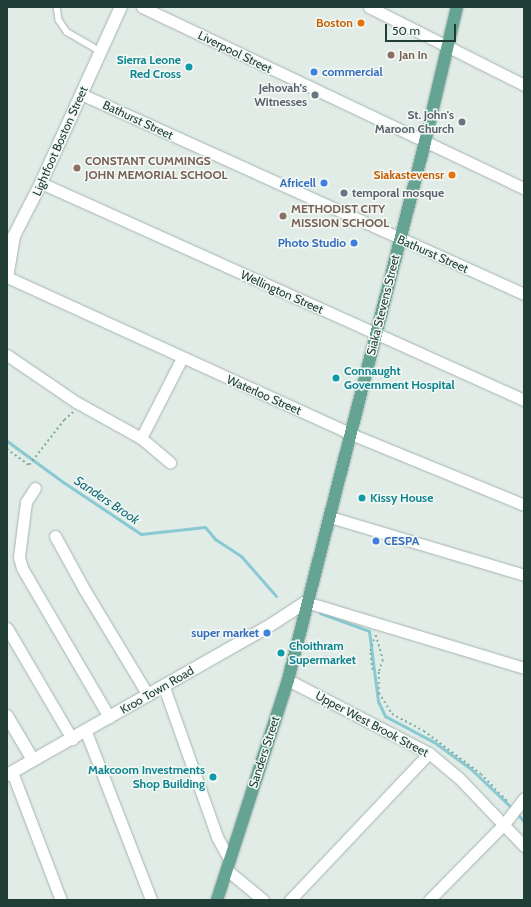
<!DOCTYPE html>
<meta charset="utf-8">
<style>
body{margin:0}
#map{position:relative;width:531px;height:907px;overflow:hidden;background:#e1ece7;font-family:Cabin,sans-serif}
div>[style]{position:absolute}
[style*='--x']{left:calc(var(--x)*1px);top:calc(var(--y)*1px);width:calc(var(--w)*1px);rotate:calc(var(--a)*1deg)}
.stream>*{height:3px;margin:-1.5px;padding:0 1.5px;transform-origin:1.5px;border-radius:1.5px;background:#88c9d3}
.path>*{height:1.5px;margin-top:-0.75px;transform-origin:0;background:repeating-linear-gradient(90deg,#81b1a1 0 2px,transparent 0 5px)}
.roads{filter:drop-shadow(0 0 1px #a4b4ae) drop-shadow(0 0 1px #a4b4ae)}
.service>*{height:5.5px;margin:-2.75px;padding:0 2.75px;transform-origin:2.75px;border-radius:2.75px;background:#fff}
.minor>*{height:11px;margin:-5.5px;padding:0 5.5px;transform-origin:5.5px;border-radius:5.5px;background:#fff}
.secondary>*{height:12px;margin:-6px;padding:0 6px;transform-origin:6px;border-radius:6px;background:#fff}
.primary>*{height:12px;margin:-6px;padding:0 6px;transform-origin:6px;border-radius:6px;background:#65a392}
.dots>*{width:11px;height:11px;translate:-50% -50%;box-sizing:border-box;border:2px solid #f2f9f5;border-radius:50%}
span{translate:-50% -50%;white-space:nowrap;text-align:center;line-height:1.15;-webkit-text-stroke:3px #f2f9f5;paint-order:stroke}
.food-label{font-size:12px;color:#c56008;font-weight:700}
.right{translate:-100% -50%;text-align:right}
.street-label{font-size:12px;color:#213e36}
.education-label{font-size:12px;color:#785e54;font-weight:700}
.left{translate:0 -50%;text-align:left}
.culture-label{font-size:12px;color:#0d838f;font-weight:700}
.shop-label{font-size:12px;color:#366cbe;font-weight:700}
.worship-label{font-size:12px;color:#5b616d;font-weight:700}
.water-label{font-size:13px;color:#196d7b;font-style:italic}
.frame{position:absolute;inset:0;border:8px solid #213e36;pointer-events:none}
.scale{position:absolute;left:385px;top:24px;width:71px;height:18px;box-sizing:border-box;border:2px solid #213e36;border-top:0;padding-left:5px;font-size:12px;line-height:14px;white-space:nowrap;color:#213e36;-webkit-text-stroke:3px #f2f9f5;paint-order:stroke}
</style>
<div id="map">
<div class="stream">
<i style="--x:7;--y:441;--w:69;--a:36.2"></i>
<i style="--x:63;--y:482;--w:94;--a:33.7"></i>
<i style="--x:141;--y:534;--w:64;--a:-6.2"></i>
<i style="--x:205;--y:527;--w:16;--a:50"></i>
<i style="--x:215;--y:539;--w:31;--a:33"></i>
<i style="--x:241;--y:556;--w:53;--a:48.8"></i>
<i style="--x:320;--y:613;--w:52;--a:20.2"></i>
<i style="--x:369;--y:631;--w:71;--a:82.7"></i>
<i style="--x:378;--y:701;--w:17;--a:65"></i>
<i style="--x:385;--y:716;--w:55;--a:28"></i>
<i style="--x:434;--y:742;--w:46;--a:36.1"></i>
<i style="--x:471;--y:769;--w:57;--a:43.6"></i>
<i style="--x:516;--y:812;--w:13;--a:51"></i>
</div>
<div class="path">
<i style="--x:7;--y:449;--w:27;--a:36"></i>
<i style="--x:29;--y:465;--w:57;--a:-52.1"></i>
<i style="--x:64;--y:420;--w:12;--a:-42"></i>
<i style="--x:376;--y:635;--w:26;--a:74"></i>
<i style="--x:383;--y:660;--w:13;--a:108"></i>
<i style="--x:379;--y:672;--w:21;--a:90"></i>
<i style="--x:379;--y:693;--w:25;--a:58"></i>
<i style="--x:392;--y:714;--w:36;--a:28"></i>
<i style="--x:424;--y:731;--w:71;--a:37"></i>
<i style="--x:481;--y:774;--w:39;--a:46"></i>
<i style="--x:372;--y:670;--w:19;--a:-96"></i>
<i style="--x:370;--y:651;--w:16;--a:-72"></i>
</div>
<div class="roads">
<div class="service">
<i style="--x:57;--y:7;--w:13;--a:81"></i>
<i style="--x:59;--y:20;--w:14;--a:56"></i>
<i style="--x:67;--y:32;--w:38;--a:30"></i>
</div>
<div class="minor">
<i style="--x:142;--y:7;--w:423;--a:25.4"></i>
<i style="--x:369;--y:7;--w:174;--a:26.7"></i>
<i style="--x:81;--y:94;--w:486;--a:24.3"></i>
<i style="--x:41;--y:183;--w:530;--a:24.19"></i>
<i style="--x:7;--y:277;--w:378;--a:24.5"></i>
<i style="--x:351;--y:434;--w:187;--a:22.3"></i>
<i style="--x:7;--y:355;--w:83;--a:34.3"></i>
<i style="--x:76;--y:402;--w:74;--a:29"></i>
<i style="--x:141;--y:438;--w:38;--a:40"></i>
<i style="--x:141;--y:438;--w:90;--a:-62.9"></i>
<i style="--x:35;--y:488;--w:17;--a:123"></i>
<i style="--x:26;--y:502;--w:55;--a:97.3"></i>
<i style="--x:19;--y:557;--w:11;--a:75"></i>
<i style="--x:22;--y:568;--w:173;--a:59.7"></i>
<i style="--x:330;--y:517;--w:202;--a:16.6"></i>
<i style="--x:55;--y:536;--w:60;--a:61.3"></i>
<i style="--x:84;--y:589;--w:124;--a:58.9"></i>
<i style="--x:306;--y:602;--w:228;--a:16.8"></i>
<i style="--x:7;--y:628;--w:129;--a:59.6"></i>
<i style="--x:288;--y:680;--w:159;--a:27.4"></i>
<i style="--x:429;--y:753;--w:39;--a:40"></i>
<i style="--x:459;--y:778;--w:94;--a:46.3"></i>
<i style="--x:164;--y:687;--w:159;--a:70.5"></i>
<i style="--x:217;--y:837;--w:25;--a:61"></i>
<i style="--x:86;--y:732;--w:180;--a:68.8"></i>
<i style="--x:12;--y:772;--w:137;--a:69.1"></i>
<i style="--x:227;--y:870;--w:47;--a:39.8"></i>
<i style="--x:290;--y:900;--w:202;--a:-46.6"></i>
<i style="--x:429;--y:900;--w:107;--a:-45.4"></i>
<i style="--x:504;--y:824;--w:33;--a:-52"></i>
</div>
<div class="secondary">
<i style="--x:7;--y:278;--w:43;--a:-80.5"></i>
<i style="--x:14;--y:236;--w:59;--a:-63"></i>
<i style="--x:41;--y:183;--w:193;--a:-65.6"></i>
<i style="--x:7;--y:716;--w:51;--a:59.4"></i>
<i style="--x:7;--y:775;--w:298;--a:-29.6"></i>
<i style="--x:266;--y:628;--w:48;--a:-33"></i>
</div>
<div class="primary">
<i style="--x:217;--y:900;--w:231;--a:-72.1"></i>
<i style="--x:288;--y:680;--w:555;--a:-75.71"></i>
<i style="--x:425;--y:142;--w:139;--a:-76.7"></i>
</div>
</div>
<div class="dots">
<i style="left:361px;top:23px;background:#e8710a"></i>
<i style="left:391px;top:55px;background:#8d6e63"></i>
<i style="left:189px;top:67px;background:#0f9aa8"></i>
<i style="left:314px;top:72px;background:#3f7fe0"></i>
<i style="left:315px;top:95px;background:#6b7280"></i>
<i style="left:462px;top:122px;background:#6b7280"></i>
<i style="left:77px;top:168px;background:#8d6e63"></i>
<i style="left:452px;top:175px;background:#e8710a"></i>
<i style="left:324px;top:183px;background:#3f7fe0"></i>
<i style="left:344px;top:193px;background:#6b7280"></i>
<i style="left:283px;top:216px;background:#8d6e63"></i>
<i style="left:354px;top:243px;background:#3f7fe0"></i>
<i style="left:336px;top:378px;background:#0f9aa8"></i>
<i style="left:362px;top:498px;background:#0f9aa8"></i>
<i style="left:376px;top:541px;background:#3f7fe0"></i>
<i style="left:267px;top:633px;background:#3f7fe0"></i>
<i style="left:281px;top:653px;background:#0f9aa8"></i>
<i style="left:213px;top:777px;background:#0f9aa8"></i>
</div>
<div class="food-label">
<span class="right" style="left:353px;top:23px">Boston</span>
<span class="right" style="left:444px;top:175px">Siakastevensr</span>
</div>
<div class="street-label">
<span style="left:235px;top:52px;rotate:26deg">Liverpool Street</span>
<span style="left:138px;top:120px;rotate:25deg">Bathurst Street</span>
<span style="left:60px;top:141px;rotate:-66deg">Lightfoot Boston Street</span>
<span style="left:433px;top:254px;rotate:24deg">Bathurst Street</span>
<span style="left:282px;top:292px;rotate:24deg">Wellington Street</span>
<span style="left:383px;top:305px;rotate:-76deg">Siaka Stevens Street</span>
<span style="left:264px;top:395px;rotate:24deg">Waterloo Street</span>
<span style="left:157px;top:690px;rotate:-30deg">Kroo Town Road</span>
<span style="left:372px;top:724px;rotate:28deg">Upper West Brook Street</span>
<span style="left:264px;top:752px;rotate:-72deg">Sanders Street</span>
</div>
<div class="education-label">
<span class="left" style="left:399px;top:55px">Jan In</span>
<span class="left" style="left:85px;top:168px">CONSTANT CUMMINGS<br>JOHN MEMORIAL SCHOOL</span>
<span class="left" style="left:291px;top:216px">METHODIST CITY<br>MISSION SCHOOL</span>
</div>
<div class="culture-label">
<span class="right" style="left:181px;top:67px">Sierra Leone<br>Red Cross</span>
<span class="left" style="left:344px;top:378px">Connaught<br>Government Hospital</span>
<span class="left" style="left:370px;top:498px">Kissy House</span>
<span class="left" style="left:289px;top:653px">Choithram<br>Supermarket</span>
<span class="right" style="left:205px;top:777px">Makcoom Investments<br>Shop Building</span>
</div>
<div class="shop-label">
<span class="left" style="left:322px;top:72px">commercial</span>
<span class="right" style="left:316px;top:183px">Africell</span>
<span class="right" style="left:346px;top:243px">Photo Studio</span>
<span class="left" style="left:384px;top:541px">CESPA</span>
<span class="right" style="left:259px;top:633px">super market</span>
</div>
<div class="worship-label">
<span class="right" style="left:307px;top:95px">Jehovah’s<br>Witnesses</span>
<span class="right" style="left:454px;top:122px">St. John's<br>Maroon Church</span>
<span class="left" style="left:352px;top:193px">temporal mosque</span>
</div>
<div class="water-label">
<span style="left:107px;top:500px;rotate:34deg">Sanders Brook</span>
</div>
<div class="frame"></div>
<div class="scale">50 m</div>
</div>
